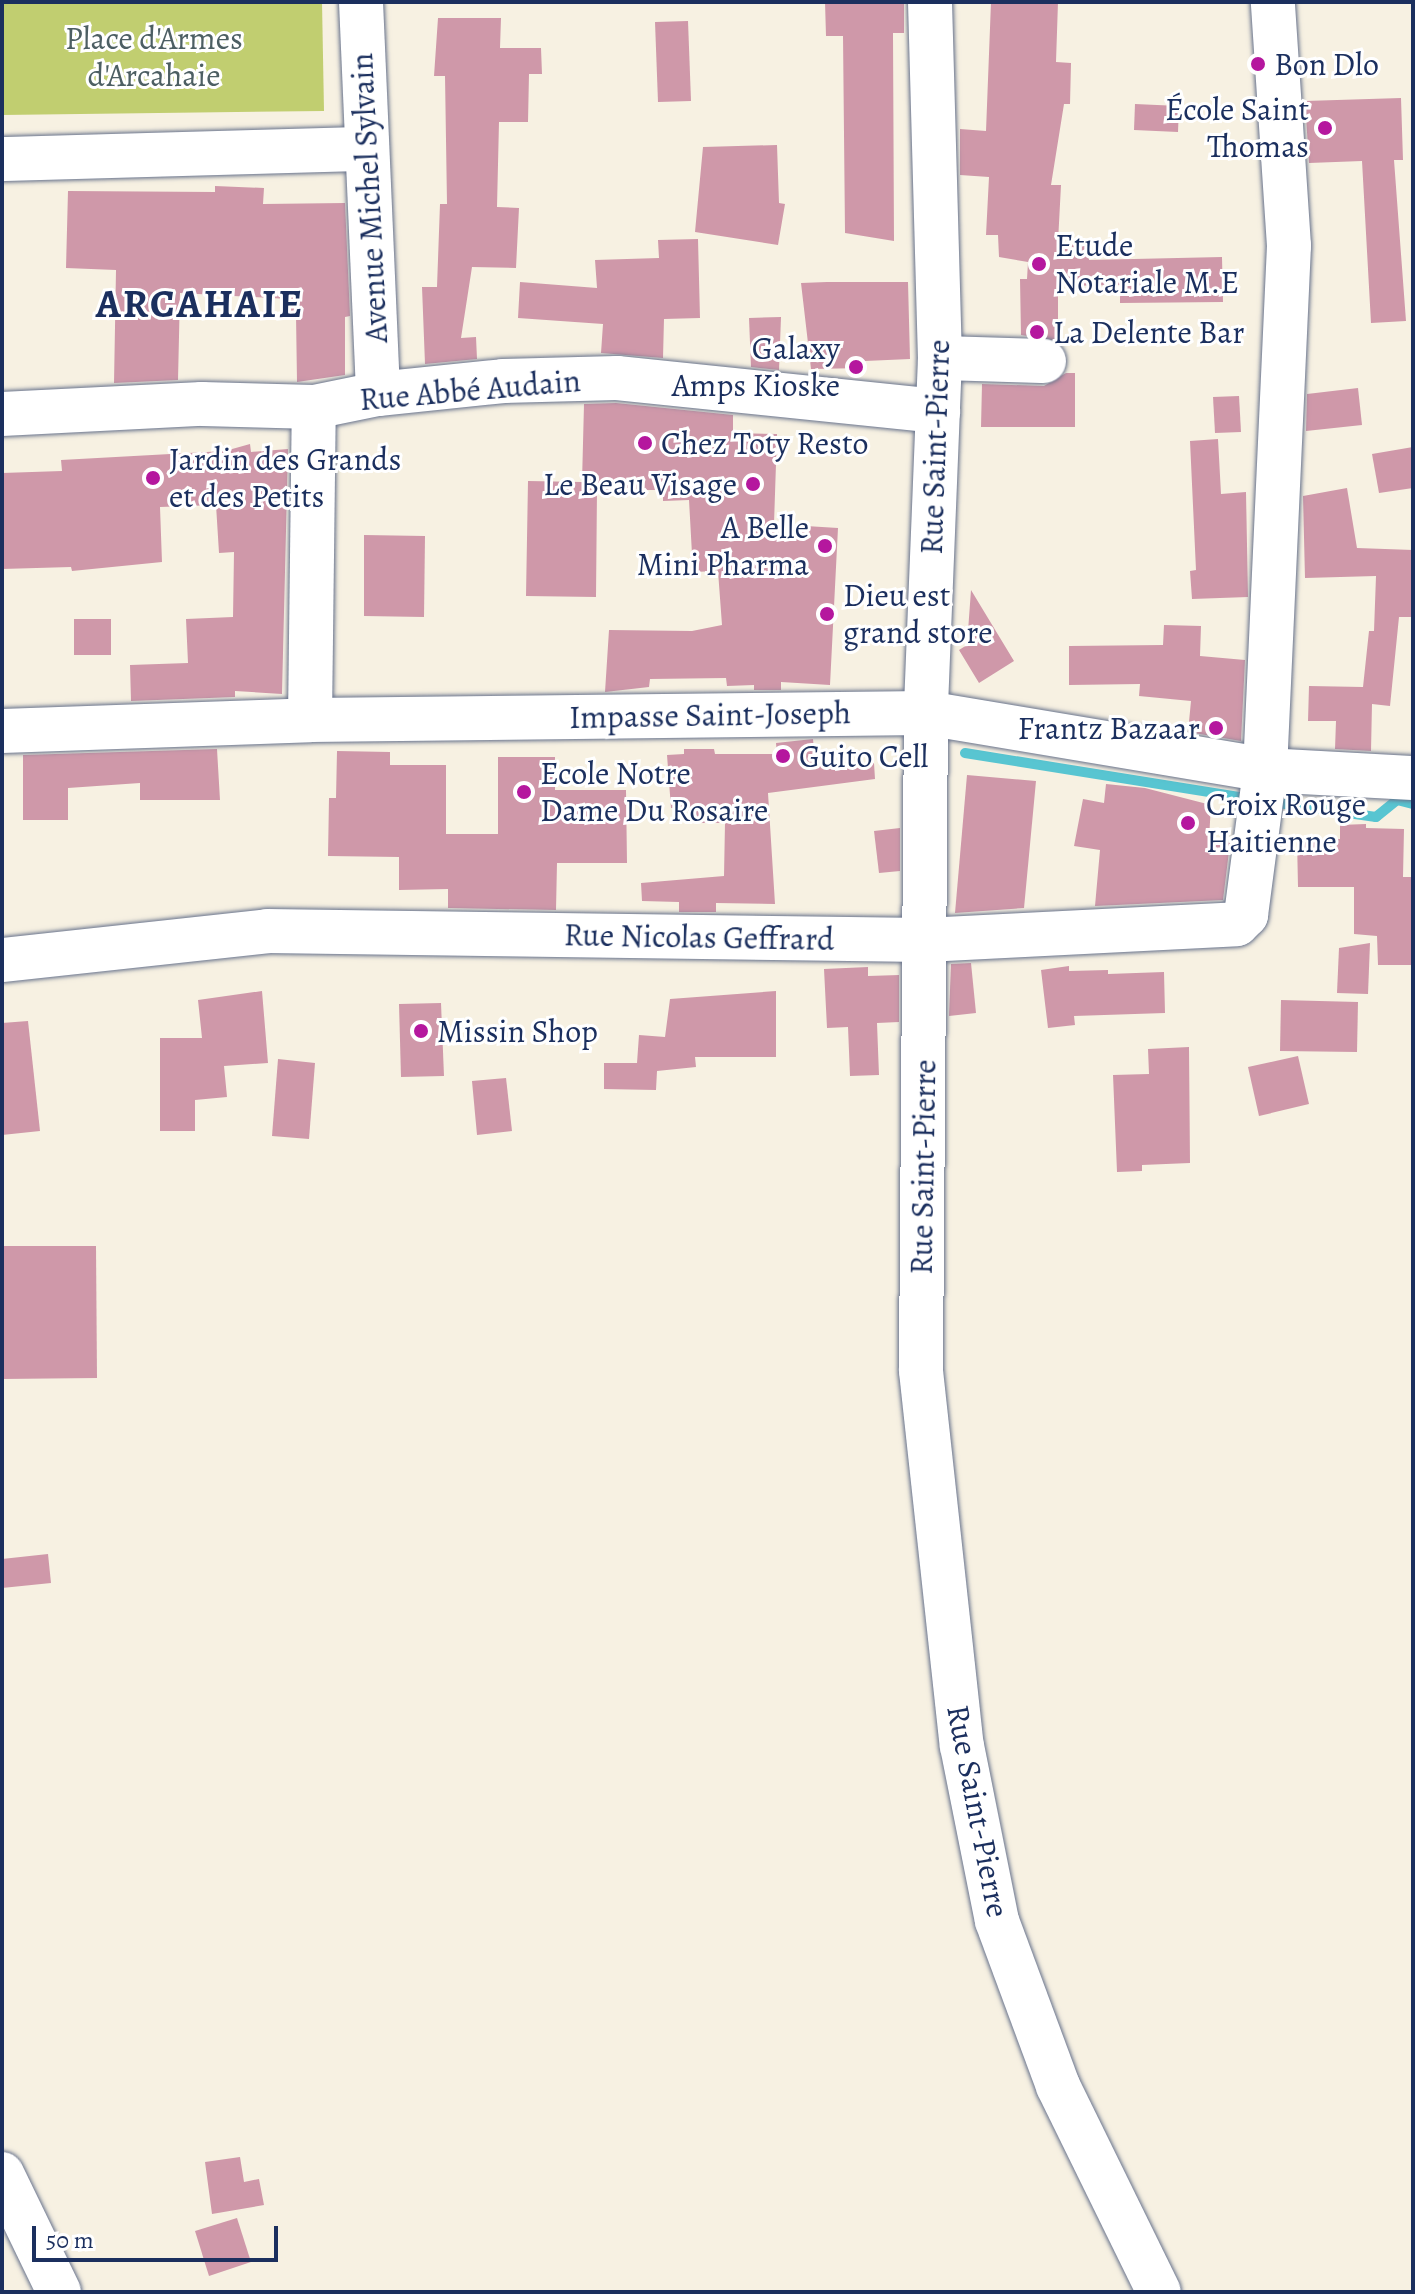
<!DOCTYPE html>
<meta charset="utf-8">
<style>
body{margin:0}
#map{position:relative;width:1415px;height:2294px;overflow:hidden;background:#f7f1e2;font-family:Alegreya,serif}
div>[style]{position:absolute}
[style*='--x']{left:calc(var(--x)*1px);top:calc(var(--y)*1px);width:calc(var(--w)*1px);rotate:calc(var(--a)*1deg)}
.green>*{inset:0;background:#c1ce70}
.stream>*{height:10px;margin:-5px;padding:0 5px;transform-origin:5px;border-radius:5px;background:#58c5d1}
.building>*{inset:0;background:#cf98a9}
.roads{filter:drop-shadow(0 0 2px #68738c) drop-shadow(0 0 2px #68738c)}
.minor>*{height:44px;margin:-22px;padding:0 22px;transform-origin:22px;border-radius:22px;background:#fff}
.dots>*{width:22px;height:22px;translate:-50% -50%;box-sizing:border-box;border:4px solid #fff;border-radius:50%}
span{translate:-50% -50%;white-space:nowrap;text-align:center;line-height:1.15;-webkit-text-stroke:6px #fff;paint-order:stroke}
.park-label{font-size:32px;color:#4d5f63}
.poi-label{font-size:32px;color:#1b2f5e}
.left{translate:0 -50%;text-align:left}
.right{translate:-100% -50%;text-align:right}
.street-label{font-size:32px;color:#1b2f5e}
.district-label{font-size:40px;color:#1b2f5e;font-weight:700;letter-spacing:2px}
.frame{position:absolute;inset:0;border:4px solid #1b2f5e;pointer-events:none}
.scale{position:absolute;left:32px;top:2226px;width:246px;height:36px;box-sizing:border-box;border:4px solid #1b2f5e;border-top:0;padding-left:10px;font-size:24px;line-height:28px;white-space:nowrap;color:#1b2f5e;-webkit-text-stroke:6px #fff;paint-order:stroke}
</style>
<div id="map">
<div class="green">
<i style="clip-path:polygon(2px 2px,322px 2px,324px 111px,2px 115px)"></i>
</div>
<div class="stream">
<i style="--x:965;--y:753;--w:290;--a:9.1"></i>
<i style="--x:1271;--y:802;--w:106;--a:8.1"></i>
<i style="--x:1376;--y:817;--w:27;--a:-39"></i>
<i style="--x:1397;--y:800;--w:16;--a:14"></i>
</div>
<div class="building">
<i style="clip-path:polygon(825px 2px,904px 2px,904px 33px,893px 33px,894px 241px,845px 233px,843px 36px,826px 36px)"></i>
<i style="clip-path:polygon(991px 2px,1058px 2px,1056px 62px,1071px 63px,1070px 104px,1064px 104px,1051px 185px,1061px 185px,1058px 242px,1089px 241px,1089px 260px,1222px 257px,1223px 302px,1120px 303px,1120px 285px,1058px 286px,1058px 341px,1021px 335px,1020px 279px,1027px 279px,1028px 262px,999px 257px,998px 235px,986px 235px,989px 177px,960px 175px,960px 129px,986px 131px)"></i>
<i style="clip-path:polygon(438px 18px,501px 18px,500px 48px,541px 48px,542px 74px,529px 74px,528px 122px,499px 122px,497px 207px,519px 208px,516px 268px,472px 267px,461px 338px,476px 337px,477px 359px,425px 364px,422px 287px,437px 287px,440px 204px,447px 204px,445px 76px,434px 76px)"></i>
<i style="clip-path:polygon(688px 21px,691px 101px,658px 102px,655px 22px)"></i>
<i style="clip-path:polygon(1401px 98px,1403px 160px,1394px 160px,1406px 321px,1371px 323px,1362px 161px,1309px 163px,1305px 101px)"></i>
<i style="clip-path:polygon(1135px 104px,1179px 106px,1178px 132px,1134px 130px)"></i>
<i style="clip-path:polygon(777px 145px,779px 203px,785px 204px,778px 245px,695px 232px,703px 147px)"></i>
<i style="clip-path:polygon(215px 186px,264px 188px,263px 204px,345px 203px,350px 316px,345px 317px,345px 375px,297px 382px,296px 315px,288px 315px,288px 299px,180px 293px,178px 380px,114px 383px,116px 270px,66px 268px,68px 191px,215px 192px)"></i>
<i style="clip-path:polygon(698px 239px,700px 318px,664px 319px,663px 358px,601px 353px,603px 324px,518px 318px,520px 282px,597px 288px,595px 260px,659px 258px,658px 240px)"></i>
<i style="clip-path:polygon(827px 282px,908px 282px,910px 359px,865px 361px,865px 368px,811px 369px,801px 283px)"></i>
<i style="clip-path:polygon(781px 317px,779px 370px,751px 367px,749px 318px)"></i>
<i style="clip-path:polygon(1066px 373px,1075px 373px,1075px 427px,981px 427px,982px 384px,1044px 386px)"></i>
<i style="clip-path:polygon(1358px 388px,1362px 425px,1306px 431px,1307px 394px)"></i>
<i style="clip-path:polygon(1239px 396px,1241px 432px,1215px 433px,1213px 397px)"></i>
<i style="clip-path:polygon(616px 403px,733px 415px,733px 433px,777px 434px,774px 524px,838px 528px,830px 685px,781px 682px,781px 690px,754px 690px,754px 685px,727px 686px,726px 678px,650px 679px,649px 687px,605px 692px,609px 630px,692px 631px,722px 625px,718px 571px,693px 572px,689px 500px,663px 501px,663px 490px,597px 490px,596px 597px,526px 596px,528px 481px,582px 482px,584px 404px)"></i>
<i style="clip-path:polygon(1218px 439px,1221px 494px,1246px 492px,1248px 597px,1192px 599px,1190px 571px,1196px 570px,1190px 441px)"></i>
<i style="clip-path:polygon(250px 444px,251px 452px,288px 449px,282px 694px,235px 691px,235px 697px,131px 701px,130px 665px,188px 663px,186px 619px,233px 617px,234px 552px,219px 553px,216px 505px,160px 507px,162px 562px,72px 571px,71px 567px,2px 569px,2px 473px,62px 471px,61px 460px,225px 451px)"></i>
<i style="clip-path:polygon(1413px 447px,1413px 488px,1379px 493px,1372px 454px)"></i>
<i style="clip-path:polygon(1347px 488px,1357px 548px,1413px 550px,1413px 617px,1399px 617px,1390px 706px,1372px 704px,1371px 751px,1335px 749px,1336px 721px,1308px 721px,1309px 686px,1363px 687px,1369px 631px,1374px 631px,1376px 576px,1305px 578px,1303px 496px)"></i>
<i style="clip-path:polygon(364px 535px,425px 536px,424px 617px,364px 616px)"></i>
<i style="clip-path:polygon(971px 590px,1014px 661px,979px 683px,959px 650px,967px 645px)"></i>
<i style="clip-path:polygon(74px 619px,111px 619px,111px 655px,74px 655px)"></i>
<i style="clip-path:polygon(1164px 625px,1201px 626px,1200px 656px,1245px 660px,1241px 741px,1188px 732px,1191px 701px,1139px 696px,1140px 684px,1069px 685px,1069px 646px,1163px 645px)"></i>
<i style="clip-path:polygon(813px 739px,815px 762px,874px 763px,875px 779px,768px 793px,775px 904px,716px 903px,716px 912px,679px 912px,679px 902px,642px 901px,641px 883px,724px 876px,725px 823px,688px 823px,688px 807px,671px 808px,667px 755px,684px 754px,684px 749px,714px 749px,715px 754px,777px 754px,776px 743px)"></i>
<i style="clip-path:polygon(217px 749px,220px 800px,140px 800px,140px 783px,68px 788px,68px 820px,23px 820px,23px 755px)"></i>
<i style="clip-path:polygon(337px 751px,390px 752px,390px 765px,446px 765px,446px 834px,498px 834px,498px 757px,555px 757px,555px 790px,626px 790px,627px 863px,557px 863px,556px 910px,448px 908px,448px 889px,399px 890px,399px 857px,328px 856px,329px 798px,336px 798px)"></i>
<i style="clip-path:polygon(967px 775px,1036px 781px,1024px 908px,955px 913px)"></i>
<i style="clip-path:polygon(1106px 784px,1145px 788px,1211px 805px,1209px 839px,1230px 843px,1223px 900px,1095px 906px,1100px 850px,1074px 846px,1083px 799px,1104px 803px)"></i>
<i style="clip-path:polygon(1366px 824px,1366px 828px,1404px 829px,1403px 877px,1413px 877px,1413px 965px,1378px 965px,1377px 936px,1354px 934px,1354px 887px,1298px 887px,1297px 839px,1340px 839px,1340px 825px)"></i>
<i style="clip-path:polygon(900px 828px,900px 871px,879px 873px,874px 831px)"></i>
<i style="clip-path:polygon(1370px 943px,1368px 994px,1337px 993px,1339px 948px)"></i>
<i style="clip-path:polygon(971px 963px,976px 1013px,949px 1016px,951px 964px)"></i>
<i style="clip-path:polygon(1069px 966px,1069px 971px,1108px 970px,1108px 974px,1164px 972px,1165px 1013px,1074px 1016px,1075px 1025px,1048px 1028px,1041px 970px)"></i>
<i style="clip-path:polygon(868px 967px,868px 976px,899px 975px,899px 1022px,877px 1023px,879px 1075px,850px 1076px,848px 1027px,827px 1028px,824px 969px)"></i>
<i style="clip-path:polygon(262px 991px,268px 1063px,224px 1066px,227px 1097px,195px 1100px,195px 1131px,160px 1131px,160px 1038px,202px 1038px,198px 1000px)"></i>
<i style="clip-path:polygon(776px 991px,776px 1057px,695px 1057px,696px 1067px,657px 1071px,656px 1090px,604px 1089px,604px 1063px,637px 1063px,639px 1035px,665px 1037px,670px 999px)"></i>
<i style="clip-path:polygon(1281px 1000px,1358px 1002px,1357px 1052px,1280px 1051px)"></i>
<i style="clip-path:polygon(441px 1003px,444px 1076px,401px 1077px,399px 1004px)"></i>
<i style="clip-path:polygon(28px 1021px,40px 1131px,2px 1135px,2px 1023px)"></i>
<i style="clip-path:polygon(1189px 1047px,1190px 1163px,1142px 1165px,1142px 1171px,1117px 1172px,1113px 1075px,1149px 1074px,1148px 1049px)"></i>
<i style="clip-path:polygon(1298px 1056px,1309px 1104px,1259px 1116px,1248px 1067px)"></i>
<i style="clip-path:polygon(278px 1059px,315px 1063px,309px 1139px,272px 1136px)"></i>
<i style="clip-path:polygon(506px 1078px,512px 1131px,477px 1135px,472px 1081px)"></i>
<i style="clip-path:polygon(2px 1246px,96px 1246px,97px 1378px,2px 1379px)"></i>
<i style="clip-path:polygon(48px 1554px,51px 1583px,2px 1588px,2px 1559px)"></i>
<i style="clip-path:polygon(240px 2157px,244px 2182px,259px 2179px,264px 2205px,212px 2214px,205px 2162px)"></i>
<i style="clip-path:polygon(237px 2218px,251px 2262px,209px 2276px,195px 2231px)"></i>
</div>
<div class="roads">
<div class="minor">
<i style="--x:361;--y:2;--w:392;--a:87.5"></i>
<i style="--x:930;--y:2;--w:356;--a:88.4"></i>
<i style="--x:940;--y:358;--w:355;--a:92.3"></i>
<i style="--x:926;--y:713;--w:658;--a:90.44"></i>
<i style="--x:921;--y:1371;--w:377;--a:83.8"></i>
<i style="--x:962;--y:1746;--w:178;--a:78.7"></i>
<i style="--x:997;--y:1921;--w:176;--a:69.7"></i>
<i style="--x:1058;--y:2086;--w:229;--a:63.9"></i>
<i style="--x:2;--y:159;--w:362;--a:-1.6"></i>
<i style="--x:940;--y:358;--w:104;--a:1.7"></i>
<i style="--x:2;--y:414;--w:200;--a:-2.9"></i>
<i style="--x:202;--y:404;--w:112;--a:1.5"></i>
<i style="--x:314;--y:407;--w:65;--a:-11.5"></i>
<i style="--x:378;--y:394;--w:126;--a:-5.9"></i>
<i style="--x:503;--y:381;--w:114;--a:-1.5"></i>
<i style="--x:617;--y:378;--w:323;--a:5.9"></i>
<i style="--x:310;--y:720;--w:313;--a:-89.3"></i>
<i style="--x:2;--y:731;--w:308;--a:-2"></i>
<i style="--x:310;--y:720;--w:616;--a:-0.65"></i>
<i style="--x:926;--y:713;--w:344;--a:9.5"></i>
<i style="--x:1265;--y:770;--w:148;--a:3.1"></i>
<i style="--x:2;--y:960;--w:267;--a:-6.2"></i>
<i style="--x:267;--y:931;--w:658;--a:0.78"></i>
<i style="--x:925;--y:940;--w:312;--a:-2.9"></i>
<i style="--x:1237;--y:924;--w:13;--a:-45"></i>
<i style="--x:1246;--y:915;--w:146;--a:-82.5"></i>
<i style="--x:1265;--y:770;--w:525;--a:-87.38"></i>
<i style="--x:1289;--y:246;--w:245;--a:-93.8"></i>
<i style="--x:2;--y:2174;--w:131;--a:64.2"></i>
</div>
</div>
<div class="dots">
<i style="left:1258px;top:64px;background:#b5179e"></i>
<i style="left:1325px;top:128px;background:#b5179e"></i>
<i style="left:1039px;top:264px;background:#b5179e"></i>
<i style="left:1037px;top:332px;background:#b5179e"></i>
<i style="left:856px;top:367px;background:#b5179e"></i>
<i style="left:645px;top:443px;background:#b5179e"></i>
<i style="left:153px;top:478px;background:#b5179e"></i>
<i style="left:753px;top:484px;background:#b5179e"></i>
<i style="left:825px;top:546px;background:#b5179e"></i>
<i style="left:827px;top:614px;background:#b5179e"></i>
<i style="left:1216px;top:728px;background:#b5179e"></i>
<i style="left:783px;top:756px;background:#b5179e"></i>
<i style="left:524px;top:792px;background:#b5179e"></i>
<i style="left:1188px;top:823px;background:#b5179e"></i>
<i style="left:421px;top:1031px;background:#b5179e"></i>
</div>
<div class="park-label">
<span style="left:154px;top:57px">Place d'Armes<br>d'Arcahaie</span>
</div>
<div class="poi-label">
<span class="left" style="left:1274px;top:64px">Bon Dlo</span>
<span class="right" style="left:1309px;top:128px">École Saint<br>Thomas</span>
<span class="left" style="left:1055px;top:264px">Etude<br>Notariale M.E</span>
<span class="left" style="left:1053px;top:332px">La Delente Bar</span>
<span class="right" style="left:840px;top:367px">Galaxy<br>Amps Kioske</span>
<span class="left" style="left:661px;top:443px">Chez Toty Resto</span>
<span class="left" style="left:169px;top:478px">Jardin des Grands<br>et des Petits</span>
<span class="right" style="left:737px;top:484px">Le Beau Visage</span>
<span class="right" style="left:809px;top:546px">A Belle<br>Mini Pharma</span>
<span class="left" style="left:843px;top:614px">Dieu est<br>grand store</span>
<span class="right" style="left:1200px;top:728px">Frantz Bazaar</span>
<span class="left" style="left:799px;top:756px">Guito Cell</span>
<span class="left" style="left:540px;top:792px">Ecole Notre<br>Dame Du Rosaire</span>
<span class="left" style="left:1206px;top:823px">Croix Rouge<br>Haitienne</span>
<span class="left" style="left:437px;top:1031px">Missin Shop</span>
</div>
<div class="street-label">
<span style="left:369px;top:198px;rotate:-93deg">Avenue Michel Sylvain</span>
<span style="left:470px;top:390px;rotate:-5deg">Rue Abbé Audain</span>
<span style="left:935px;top:447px;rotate:-88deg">Rue Saint-Pierre</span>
<span style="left:710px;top:715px;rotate:-1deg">Impasse Saint-Joseph</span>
<span style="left:699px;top:937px;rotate:1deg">Rue Nicolas Geffrard</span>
<span style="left:923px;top:1167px;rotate:-89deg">Rue Saint-Pierre</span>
<span style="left:978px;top:1811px;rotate:79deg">Rue Saint-Pierre</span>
</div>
<div class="district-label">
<span style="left:200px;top:304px">ARCAHAIE</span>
</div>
<div class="frame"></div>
<div class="scale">50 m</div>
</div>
